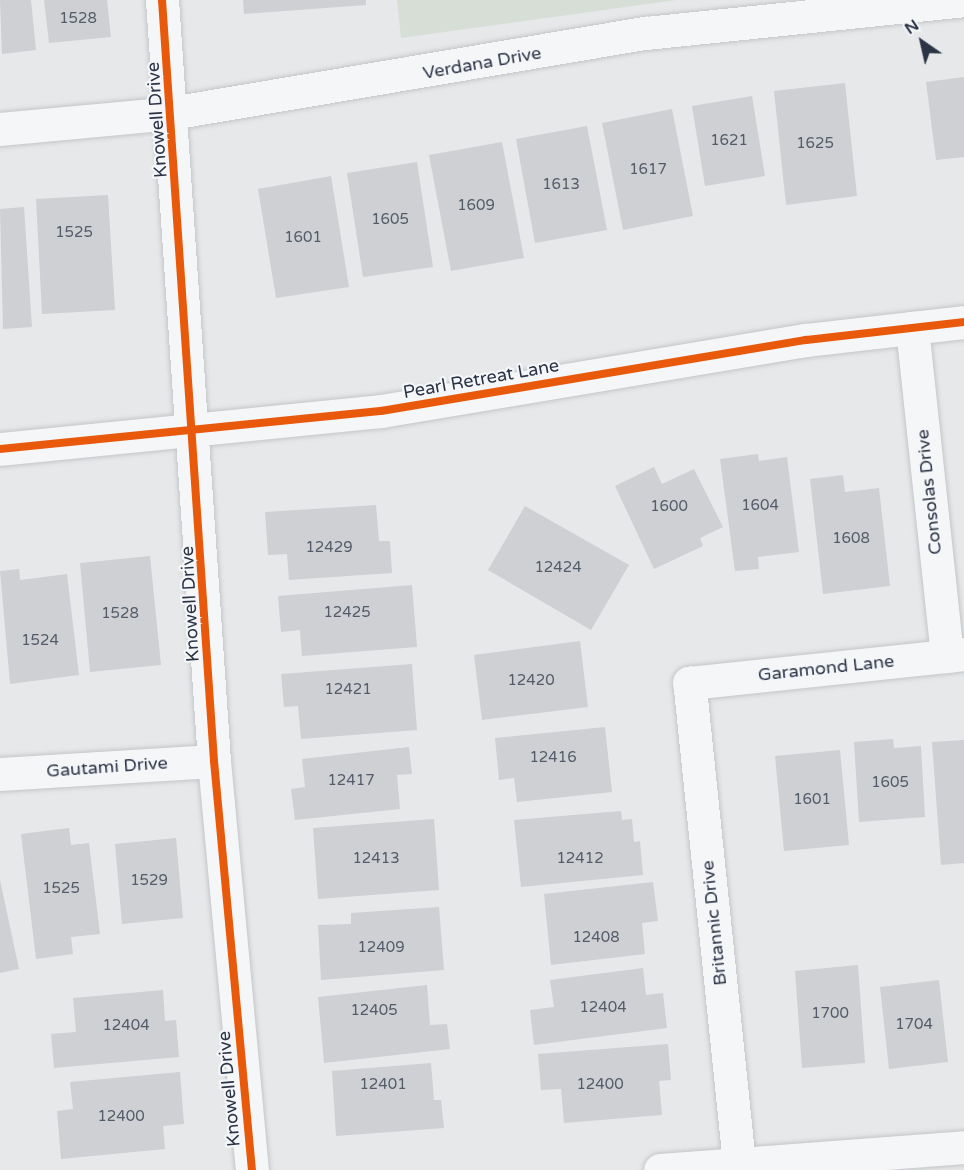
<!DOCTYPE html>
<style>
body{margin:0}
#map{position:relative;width:964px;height:1170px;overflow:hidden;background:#e6e8ea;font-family:"Varela Round",sans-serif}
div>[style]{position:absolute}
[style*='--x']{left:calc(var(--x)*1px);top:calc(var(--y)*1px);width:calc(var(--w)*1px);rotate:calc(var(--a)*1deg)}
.green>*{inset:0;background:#d6ded6}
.building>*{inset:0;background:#ced0d3}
.roads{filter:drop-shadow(0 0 2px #c4c6c8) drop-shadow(0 0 2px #c4c6c8)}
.street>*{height:33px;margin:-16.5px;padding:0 16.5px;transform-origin:16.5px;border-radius:16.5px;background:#f5f6f7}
.cycleway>*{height:8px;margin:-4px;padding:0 4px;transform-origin:4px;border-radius:4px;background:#e8590c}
span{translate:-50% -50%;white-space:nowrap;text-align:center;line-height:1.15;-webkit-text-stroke:4.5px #f4f6f9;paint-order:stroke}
.number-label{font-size:15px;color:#545c69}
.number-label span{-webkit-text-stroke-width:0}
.street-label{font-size:18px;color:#2b3445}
.north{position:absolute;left:892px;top:12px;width:60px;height:60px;-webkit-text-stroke:4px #f4f6f9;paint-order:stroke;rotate:326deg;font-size:16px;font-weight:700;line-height:24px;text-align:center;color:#2b3445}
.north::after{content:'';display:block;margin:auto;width:21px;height:27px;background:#2b3445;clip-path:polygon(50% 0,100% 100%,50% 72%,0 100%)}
</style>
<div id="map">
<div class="green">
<i style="clip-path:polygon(397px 0,676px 0,401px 38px)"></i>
</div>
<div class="building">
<i style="clip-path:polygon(0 0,31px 0,36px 50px,2px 54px)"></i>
<i style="clip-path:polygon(44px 0,107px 0,111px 37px,49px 43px)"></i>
<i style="clip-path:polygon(243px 0,366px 0,366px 5px,244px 14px)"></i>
<i style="clip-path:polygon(964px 77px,964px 157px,936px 160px,926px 82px)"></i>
<i style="clip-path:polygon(845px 83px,857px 196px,786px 205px,774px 91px)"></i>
<i style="clip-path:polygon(752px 96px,765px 176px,705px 186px,692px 106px)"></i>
<i style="clip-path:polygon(672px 109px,693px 216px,623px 230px,602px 123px)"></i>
<i style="clip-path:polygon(587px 126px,607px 230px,535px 243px,516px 139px)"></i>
<i style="clip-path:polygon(502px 142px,524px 258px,451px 271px,429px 155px)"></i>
<i style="clip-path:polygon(417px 162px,433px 267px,363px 277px,347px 173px)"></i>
<i style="clip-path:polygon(331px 176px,349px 287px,276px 298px,258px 189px)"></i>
<i style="clip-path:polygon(108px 195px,115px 310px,42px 314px,36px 199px)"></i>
<i style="clip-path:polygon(24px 207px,32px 327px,3px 329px,0 209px)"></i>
<i style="clip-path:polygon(758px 454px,759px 461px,787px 457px,799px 552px,758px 557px,759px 569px,735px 571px,720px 459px)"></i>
<i style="clip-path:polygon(654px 467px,662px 484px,694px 469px,723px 527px,700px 538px,703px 546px,654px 569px,615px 486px)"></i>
<i style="clip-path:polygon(843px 475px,845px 492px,879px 488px,890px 586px,823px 594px,810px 479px)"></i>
<i style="clip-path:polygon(376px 505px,379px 541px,390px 541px,392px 573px,289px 580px,287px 554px,268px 555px,265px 512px)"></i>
<i style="clip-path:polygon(525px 506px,629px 565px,591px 630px,488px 570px)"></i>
<i style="clip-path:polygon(150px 556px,161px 665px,90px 672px,80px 563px)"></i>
<i style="clip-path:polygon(19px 569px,20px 580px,67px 574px,79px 675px,10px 684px,0 571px)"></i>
<i style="clip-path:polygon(412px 585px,417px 647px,302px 656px,300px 630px,281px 632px,278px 596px)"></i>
<i style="clip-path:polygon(580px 641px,588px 707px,482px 720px,474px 655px)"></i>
<i style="clip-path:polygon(412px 664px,417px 730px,301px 739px,298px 706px,284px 707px,281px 674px)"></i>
<i style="clip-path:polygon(605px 727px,612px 792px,517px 802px,514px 778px,499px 780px,495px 738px)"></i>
<i style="clip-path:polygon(893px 739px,894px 748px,921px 746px,925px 817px,859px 822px,854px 742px)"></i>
<i style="clip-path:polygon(964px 740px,964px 863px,941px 865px,932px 742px)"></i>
<i style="clip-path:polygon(409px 747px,412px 774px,397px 775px,400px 809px,295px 820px,291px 789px,305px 787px,302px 759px)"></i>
<i style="clip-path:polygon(840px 750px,849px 845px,784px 851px,775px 756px)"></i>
<i style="clip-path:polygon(621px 811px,622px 820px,632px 819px,634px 842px,640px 841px,643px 875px,521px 887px,514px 820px)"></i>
<i style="clip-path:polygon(434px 819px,439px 890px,318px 899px,313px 828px)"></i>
<i style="clip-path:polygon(69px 828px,71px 845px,89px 843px,100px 934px,71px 937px,73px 954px,36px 959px,21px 834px)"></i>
<i style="clip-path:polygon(176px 838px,183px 918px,122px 924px,115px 844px)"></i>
<i style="clip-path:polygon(0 880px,19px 969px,0 973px)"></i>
<i style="clip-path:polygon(653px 882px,658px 921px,642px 923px,645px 954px,551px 965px,544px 894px)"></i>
<i style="clip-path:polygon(439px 907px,444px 970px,321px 980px,318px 925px,351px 924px,351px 913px)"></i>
<i style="clip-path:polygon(858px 965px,865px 1063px,802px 1068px,795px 971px)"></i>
<i style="clip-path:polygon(643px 968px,646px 995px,663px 993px,667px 1028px,534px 1045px,530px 1010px,554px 1007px,550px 980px)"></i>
<i style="clip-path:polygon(939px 980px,948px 1062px,889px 1069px,880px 987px)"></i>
<i style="clip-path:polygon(427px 985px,430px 1025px,447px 1024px,450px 1049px,324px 1063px,318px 997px)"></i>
<i style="clip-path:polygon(163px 990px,165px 1021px,176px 1020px,179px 1057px,54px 1068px,51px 1034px,76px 1032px,73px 998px)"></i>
<i style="clip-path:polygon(668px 1044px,671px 1080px,659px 1081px,662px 1115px,564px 1123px,561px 1089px,541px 1090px,538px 1054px)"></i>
<i style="clip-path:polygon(431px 1063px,434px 1100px,441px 1100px,444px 1128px,336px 1136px,332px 1071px)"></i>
<i style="clip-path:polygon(180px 1072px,184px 1124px,163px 1126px,165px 1149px,61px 1159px,57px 1111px,73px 1109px,70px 1082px)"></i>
</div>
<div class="roads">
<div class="street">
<i style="--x:162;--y:0;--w:763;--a:86.09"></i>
<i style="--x:214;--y:761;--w:411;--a:84.7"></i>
<i style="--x:0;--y:129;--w:172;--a:-5.3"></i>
<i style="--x:171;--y:113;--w:482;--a:-9.6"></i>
<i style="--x:646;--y:33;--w:320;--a:-5.9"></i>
<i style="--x:912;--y:328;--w:330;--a:83.9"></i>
<i style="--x:0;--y:449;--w:383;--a:-5.7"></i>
<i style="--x:381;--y:411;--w:431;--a:-9.5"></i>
<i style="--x:806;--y:340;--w:159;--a:-6.5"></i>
<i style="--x:0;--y:774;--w:214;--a:-3.5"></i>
<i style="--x:739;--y:1163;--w:483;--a:-95.9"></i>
<i style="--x:689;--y:683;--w:277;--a:-6"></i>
<i style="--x:660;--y:1170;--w:305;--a:-4.3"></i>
</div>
</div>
<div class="cycleway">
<i style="--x:162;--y:0;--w:763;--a:86.09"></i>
<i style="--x:214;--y:761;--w:411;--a:84.7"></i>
<i style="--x:0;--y:449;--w:383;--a:-5.7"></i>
<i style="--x:381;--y:411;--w:431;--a:-9.5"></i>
<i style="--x:806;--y:340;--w:159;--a:-6.5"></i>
</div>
<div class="number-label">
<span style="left:78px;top:19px">1528</span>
<span style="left:729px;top:141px">1621</span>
<span style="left:815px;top:144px">1625</span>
<span style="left:648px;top:170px">1617</span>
<span style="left:561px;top:185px">1613</span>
<span style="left:476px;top:206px">1609</span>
<span style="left:390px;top:220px">1605</span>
<span style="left:74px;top:233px">1525</span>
<span style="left:303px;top:238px">1601</span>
<span style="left:760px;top:506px">1604</span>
<span style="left:669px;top:507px">1600</span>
<span style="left:851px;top:539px">1608</span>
<span style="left:329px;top:548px">12429</span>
<span style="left:558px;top:568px">12424</span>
<span style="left:347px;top:613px">12425</span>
<span style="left:120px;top:614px">1528</span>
<span style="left:40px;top:641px">1524</span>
<span style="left:531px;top:681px">12420</span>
<span style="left:348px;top:690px">12421</span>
<span style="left:553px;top:758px">12416</span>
<span style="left:351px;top:781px">12417</span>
<span style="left:890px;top:783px">1605</span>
<span style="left:812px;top:800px">1601</span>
<span style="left:376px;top:859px">12413</span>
<span style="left:580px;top:859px">12412</span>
<span style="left:149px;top:881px">1529</span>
<span style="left:61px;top:889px">1525</span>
<span style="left:596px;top:938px">12408</span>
<span style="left:381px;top:948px">12409</span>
<span style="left:603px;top:1008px">12404</span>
<span style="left:374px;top:1011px">12405</span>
<span style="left:830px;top:1014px">1700</span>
<span style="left:914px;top:1025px">1704</span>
<span style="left:126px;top:1026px">12404</span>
<span style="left:383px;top:1085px">12401</span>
<span style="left:600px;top:1085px">12400</span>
<span style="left:121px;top:1117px">12400</span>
</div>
<div class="street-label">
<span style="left:482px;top:63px;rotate:-10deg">Verdana Drive</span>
<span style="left:157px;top:120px;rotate:-94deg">Knowell Drive</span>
<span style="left:481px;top:379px;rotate:-10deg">Pearl Retreat Lane</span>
<span style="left:929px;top:492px;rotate:-96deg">Consolas Drive</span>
<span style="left:190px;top:604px;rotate:-93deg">Knowell Drive</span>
<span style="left:826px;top:668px;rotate:-6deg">Garamond Lane</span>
<span style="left:107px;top:767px;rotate:-4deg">Gautami Drive</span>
<span style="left:714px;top:923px;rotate:-96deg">Britannic Drive</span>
<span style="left:229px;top:1089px;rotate:-95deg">Knowell Drive</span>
</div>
<div class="north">N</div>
</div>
